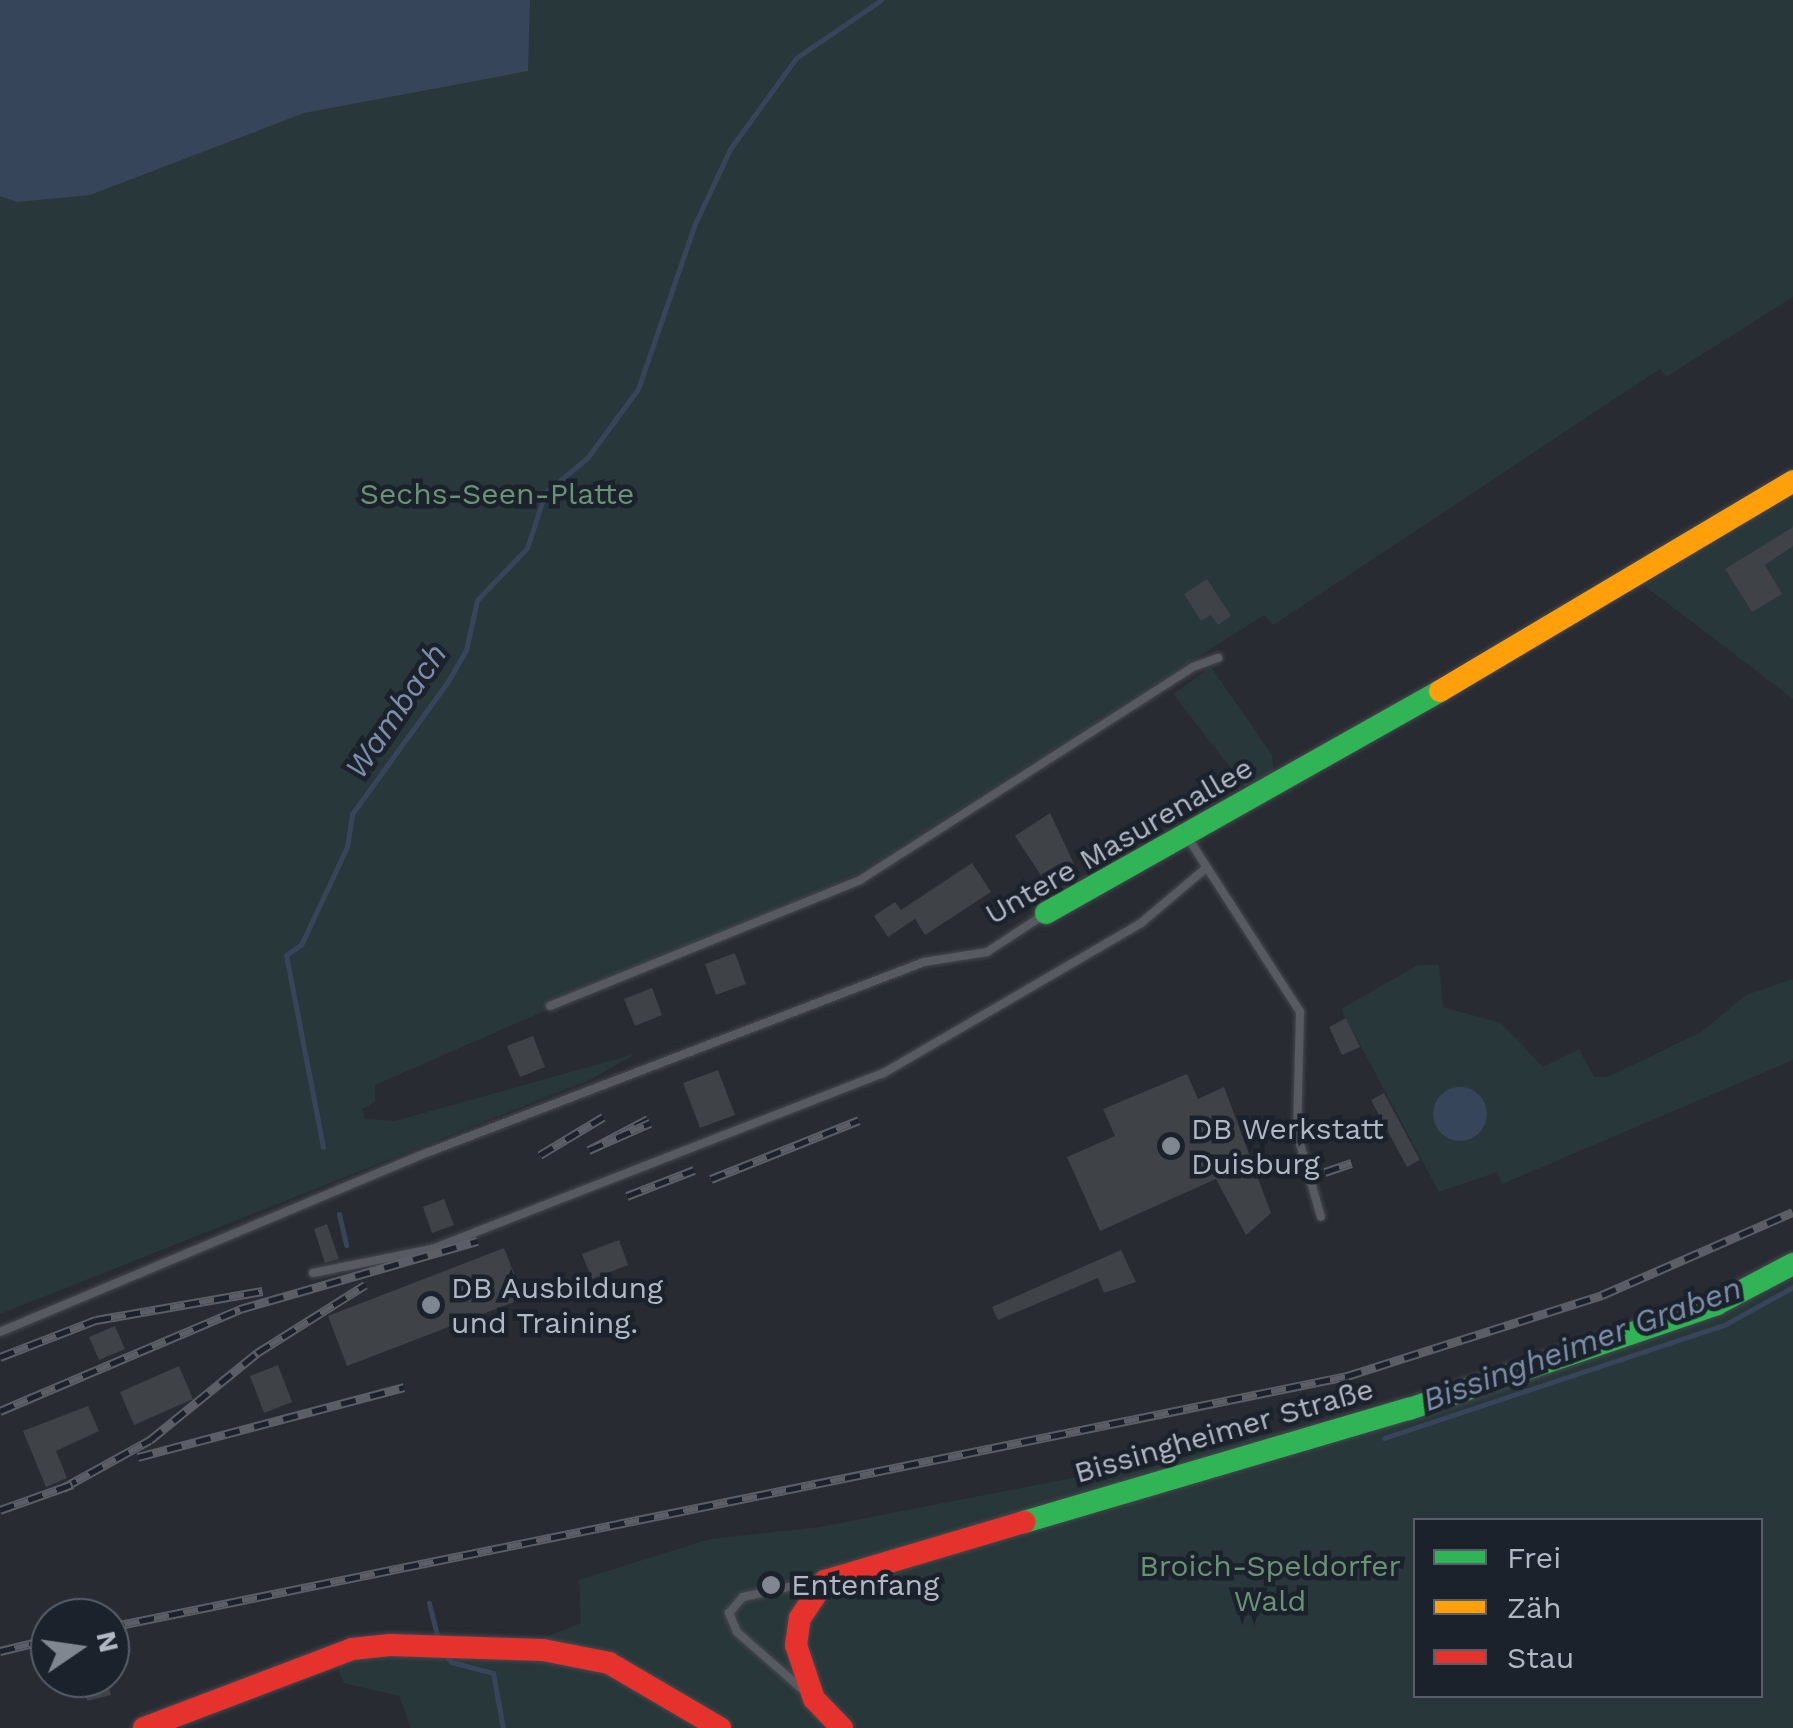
<!DOCTYPE html>
<meta charset="utf-8">
<style>
body{margin:0}
#map{position:relative;width:1793px;height:1728px;overflow:hidden;background:#282c32;font-family:"Work Sans",sans-serif}
div>[style]{position:absolute}
[style*='--x']{left:calc(var(--x)*1px);top:calc(var(--y)*1px);width:calc(var(--w)*1px);rotate:calc(var(--a)*1deg)}
.green>*{inset:0;background:#283739}
.water>*{inset:0;background:#37455b}
.round{border-radius:50%}
.stream>*{height:5px;margin:-2.5px;padding:0 2.5px;transform-origin:2.5px;border-radius:2.5px;background:#37455b}
.building>*{inset:0;background:#3f4247}
.roads{filter:drop-shadow(0 0 2px #46484d) drop-shadow(0 0 2px #46484d)}
.lane>*{height:8px;margin:-4px;padding:0 4px;transform-origin:4px;border-radius:4px;background:#575a61}
.fast>*{height:22px;margin:-11px;padding:0 11px;transform-origin:11px;border-radius:11px;background:#30b455}
.slow>*{height:22px;margin:-11px;padding:0 11px;transform-origin:11px;border-radius:11px;background:#ff9f0a}
.jam>*{height:22px;margin:-11px;padding:0 11px;transform-origin:11px;border-radius:11px;background:#e5322d}
.rail>*{height:9px;margin-top:-4.5px;transform-origin:0;background:repeating-linear-gradient(90deg,#1c222c 0 15px,#5b5e64 0 30px);box-sizing:border-box;border-block:2px solid #5b5e64}
.dots>*{width:28px;height:28px;translate:-50% -50%;box-sizing:border-box;border:5px solid #1c222c;border-radius:50%}
span{translate:-50% -50%;white-space:nowrap;text-align:center;line-height:1.15;-webkit-text-stroke:9px #1c222c;paint-order:stroke}
.park-label{font-size:30px;color:#6a9375}
.street-label{font-size:30px;color:#b1b8c4}
.poi-label{font-size:30px;color:#b1b8c4}
.left{translate:0 -50%;text-align:left}
.water-label{font-size:32px;color:#7c8eaa;font-style:italic}
.legend{position:absolute;left:1413px;top:1518px;width:350px;height:180px;box-sizing:border-box;background:#1c222c;border:2px solid #585e69;margin:0;padding:12px 18px;list-style:none;font-size:30px;color:#b1b8c4}
.legend li{display:flex;align-items:center;gap:20px;height:50px}
.legend b{width:50px;border:2px solid #585e69}
.north{position:absolute;left:30px;top:1598px;width:100px;height:100px;box-sizing:border-box;background:#1c222c;border:2px solid #585e69;border-radius:50%;rotate:77deg;font-size:28px;font-weight:700;line-height:40px;text-align:center;color:#b1b8c4}
.north::after{content:'';display:block;margin:auto;width:35px;height:45px;background:#818791;clip-path:polygon(50% 0,100% 100%,50% 72%,0 100%)}
</style>
<div id="map">
<div class="green">
<i style="clip-path:polygon(0 0,1793px 0,1793px 297px,1666px 377px,1660px 369px,1273px 625px,1264px 615px,858px 874px,375px 1085px,375px 1102px,362px 1109px,365px 1119px,395px 1121px,635px 1054px,592px 1079px,0 1314px)"></i>
<i style="clip-path:polygon(1793px 492px,1793px 699px,1641px 583px)"></i>
<i style="clip-path:polygon(1211px 667px,1272px 755px,1274px 773px,1247px 789px,1173px 694px)"></i>
<i style="clip-path:polygon(1418px 965px,1439px 965px,1443px 1007px,1501px 1023px,1543px 1067px,1579px 1049px,1594px 1077px,1608px 1077px,1701px 1032px,1746px 995px,1793px 979px,1793px 1060px,1502px 1184px,1497px 1172px,1439px 1192px,1341px 1009px)"></i>
<i style="clip-path:polygon(evenodd,1793px 1254px,1793px 1728px,411px 1728px,399px 1696px,344px 1683px,334px 1660px,529px 1644px,581px 1623px,579px 1580px,710px 1539px,820px 1527px,1103px 1472px,1399px 1404px,1718px 1296px,1793px 1254px,1416px 1520px,1760px 1520px,1760px 1696px,1416px 1696px,1416px 1520px)"></i>
</div>
<div class="water">
<i style="clip-path:polygon(0 0,530px 0,528px 71px,304px 113px,90px 195px,17px 202px,0 196px)"></i>
<i class="round" style="left:1433px;top:1087px;width:54px;height:54px"></i>
</div>
<div class="stream">
<i style="--x:323;--y:1147;--w:196;--a:-100.9"></i>
<i style="--x:286;--y:955;--w:18;--a:-34"></i>
<i style="--x:301;--y:945;--w:108;--a:-64.9"></i>
<i style="--x:347;--y:847;--w:33;--a:-81"></i>
<i style="--x:352;--y:814;--w:162;--a:-54.1"></i>
<i style="--x:447;--y:683;--w:38;--a:-60"></i>
<i style="--x:466;--y:650;--w:51;--a:-77.6"></i>
<i style="--x:477;--y:600;--w:72;--a:-46.1"></i>
<i style="--x:527;--y:548;--w:58;--a:-71.9"></i>
<i style="--x:545;--y:493;--w:56;--a:-39.9"></i>
<i style="--x:588;--y:457;--w:84;--a:-53.7"></i>
<i style="--x:638;--y:389;--w:172;--a:-71"></i>
<i style="--x:694;--y:226;--w:85;--a:-64.9"></i>
<i style="--x:730;--y:149;--w:112;--a:-54"></i>
<i style="--x:796;--y:58;--w:103;--a:-34.3"></i>
<i style="--x:339;--y:1214;--w:32;--a:77"></i>
<i style="--x:1384;--y:1438;--w:360;--a:-18.4"></i>
<i style="--x:1726;--y:1324;--w:77;--a:-28.9"></i>
<i style="--x:429;--y:1603;--w:37;--a:76"></i>
<i style="--x:445;--y:1653;--w:11;--a:56"></i>
<i style="--x:451;--y:1662;--w:43;--a:14.7"></i>
<i style="--x:493;--y:1673;--w:56;--a:79.7"></i>
</div>
<div class="building">
<i style="clip-path:polygon(1793px 527px,1793px 546px,1765px 565px,1782px 594px,1752px 612px,1725px 569px)"></i>
<i style="clip-path:polygon(1207px 579px,1231px 616px,1218px 625px,1211px 615px,1201px 621px,1184px 594px)"></i>
<i style="clip-path:polygon(1050px 813px,1074px 864px,1046px 883px,1015px 836px)"></i>
<i style="clip-path:polygon(972px 863px,991px 892px,925px 935px,915px 919px,888px 937px,874px 916px,895px 902px,901px 910px)"></i>
<i style="clip-path:polygon(735px 953px,746px 984px,716px 995px,705px 964px)"></i>
<i style="clip-path:polygon(652px 988px,662px 1015px,635px 1026px,624px 999px)"></i>
<i style="clip-path:polygon(1346px 1018px,1360px 1047px,1342px 1055px,1329px 1027px)"></i>
<i style="clip-path:polygon(533px 1036px,545px 1067px,520px 1077px,507px 1046px)"></i>
<i style="clip-path:polygon(718px 1070px,735px 1115px,700px 1128px,683px 1083px)"></i>
<i style="clip-path:polygon(1187px 1074px,1198px 1099px,1224px 1087px,1271px 1213px,1246px 1235px,1216px 1179px,1100px 1231px,1067px 1157px,1115px 1136px,1103px 1109px)"></i>
<i style="clip-path:polygon(1384px 1093px,1420px 1160px,1407px 1167px,1371px 1100px)"></i>
<i style="clip-path:polygon(444px 1199px,454px 1225px,432px 1233px,423px 1207px)"></i>
<i style="clip-path:polygon(327px 1224px,339px 1259px,325px 1263px,314px 1229px)"></i>
<i style="clip-path:polygon(619px 1240px,628px 1265px,592px 1279px,582px 1254px)"></i>
<i style="clip-path:polygon(504px 1248px,518px 1284px,530px 1280px,535px 1294px,347px 1366px,328px 1316px)"></i>
<i style="clip-path:polygon(1121px 1250px,1136px 1282px,1104px 1293px,1098px 1278px,998px 1320px,992px 1307px)"></i>
<i style="clip-path:polygon(115px 1326px,125px 1349px,99px 1360px,89px 1337px)"></i>
<i style="clip-path:polygon(278px 1365px,292px 1402px,264px 1413px,250px 1376px)"></i>
<i style="clip-path:polygon(179px 1366px,193px 1399px,134px 1425px,120px 1392px)"></i>
<i style="clip-path:polygon(88px 1406px,99px 1431px,56px 1451px,67px 1478px,46px 1487px,23px 1431px)"></i>
<i style="clip-path:polygon(80px 1678px,107px 1678px,111px 1695px,87px 1701px)"></i>
</div>
<div class="roads">
<div class="lane">
<i style="--x:1188;--y:838;--w:207;--a:57.2"></i>
<i style="--x:1300;--y:1012;--w:121;--a:91.4"></i>
<i style="--x:1297;--y:1133;--w:87;--a:74.1"></i>
<i style="--x:550;--y:1006;--w:335;--a:-22.1"></i>
<i style="--x:860;--y:880;--w:395;--a:-32.6"></i>
<i style="--x:1193;--y:667;--w:27;--a:-20"></i>
<i style="--x:313;--y:1273;--w:121;--a:-11.4"></i>
<i style="--x:432;--y:1249;--w:483;--a:-21.3"></i>
<i style="--x:882;--y:1074;--w:300;--a:-30.2"></i>
<i style="--x:1141;--y:923;--w:85;--a:-40.2"></i>
<i style="--x:0;--y:1332;--w:465;--a:-22.8"></i>
<i style="--x:429;--y:1152;--w:530;--a:-21"></i>
<i style="--x:924;--y:962;--w:64;--a:-9"></i>
<i style="--x:987;--y:952;--w:66;--a:-33.2"></i>
<i style="--x:803;--y:1690;--w:88;--a:-138.7"></i>
<i style="--x:737;--y:1632;--w:21;--a:-113"></i>
<i style="--x:729;--y:1613;--w:21;--a:-49"></i>
<i style="--x:743;--y:1597;--w:80;--a:-12.3"></i>
</div>
<div class="fast">
<i style="--x:1046;--y:913;--w:452;--a:-29.4"></i>
<i style="--x:1024;--y:1522;--w:401;--a:-16.4"></i>
<i style="--x:1409;--y:1409;--w:325;--a:-18.8"></i>
<i style="--x:1717;--y:1304;--w:86;--a:-27.8"></i>
</div>
<div class="slow">
<i style="--x:1440;--y:691;--w:411;--a:-30.7"></i>
</div>
<div class="jam">
<i style="--x:144;--y:1728;--w:222;--a:-20.8"></i>
<i style="--x:352;--y:1649;--w:38;--a:-6"></i>
<i style="--x:390;--y:1645;--w:153;--a:1.9"></i>
<i style="--x:543;--y:1650;--w:67;--a:11.1"></i>
<i style="--x:609;--y:1663;--w:129;--a:30.4"></i>
<i style="--x:842;--y:1728;--w:40;--a:-134"></i>
<i style="--x:814;--y:1699;--w:57;--a:-108.4"></i>
<i style="--x:796;--y:1645;--w:27;--a:-82"></i>
<i style="--x:800;--y:1618;--w:45;--a:-56"></i>
<i style="--x:825;--y:1581;--w:208;--a:-16.5"></i>
</div>
</div>
<div class="rail">
<i style="--x:648;--y:1119;--w:67;--a:152.3"></i>
<i style="--x:589;--y:1150;--w:67;--a:-23.9"></i>
<i style="--x:540;--y:1155;--w:74;--a:-31.1"></i>
<i style="--x:1325;--y:1172;--w:28;--a:-19"></i>
<i style="--x:711;--y:1179;--w:159;--a:-21.7"></i>
<i style="--x:627;--y:1196;--w:72;--a:-21.2"></i>
<i style="--x:0;--y:1357;--w:103;--a:-21.1"></i>
<i style="--x:96;--y:1320;--w:169;--a:-9.9"></i>
<i style="--x:0;--y:1411;--w:261;--a:-23"></i>
<i style="--x:240;--y:1309;--w:247;--a:-16"></i>
<i style="--x:138;--y:1457;--w:275;--a:-14.7"></i>
<i style="--x:63;--y:1488;--w:99;--a:-28.9"></i>
<i style="--x:150;--y:1440;--w:138;--a:-39.1"></i>
<i style="--x:257;--y:1353;--w:128;--a:-32.2"></i>
<i style="--x:0;--y:1510;--w:77;--a:-19.6"></i>
<i style="--x:110;--y:1627;--w:1262;--a:-11.47"></i>
<i style="--x:1347;--y:1376;--w:268;--a:-17.6"></i>
<i style="--x:1602;--y:1295;--w:208;--a:-23.5"></i>
<i style="--x:0;--y:1651;--w:51;--a:-13.5"></i>
</div>
<div class="dots">
<i style="left:1171px;top:1146px;background:#818791"></i>
<i style="left:431px;top:1305px;background:#818791"></i>
<i style="left:771px;top:1585px;background:#818791"></i>
</div>
<div class="park-label">
<span style="left:497px;top:494px">Sechs-Seen-Platte</span>
<span style="left:1270px;top:1583px">Broich-Speldorfer<br>Wald</span>
</div>
<div class="street-label">
<span style="left:1119px;top:841px;rotate:-30deg">Untere Masurenallee</span>
<span style="left:1224px;top:1431px;rotate:-16deg">Bissingheimer Straße</span>
</div>
<div class="poi-label">
<span class="left" style="left:1191px;top:1146px">DB Werkstatt<br>Duisburg</span>
<span class="left" style="left:451px;top:1305px">DB Ausbildung<br>und Training.</span>
<span class="left" style="left:791px;top:1585px">Entenfang</span>
</div>
<div class="water-label">
<span style="left:396px;top:711px;rotate:-56deg">Wambach</span>
<span style="left:1582px;top:1344px;rotate:-20deg">Bissingheimer Graben</span>
</div>
<ul class="legend">
<li><b style="height:12px;background:#30b455"></b>Frei</li>
<li><b style="height:12px;background:#ff9f0a"></b>Zäh</li>
<li><b style="height:12px;background:#e5322d"></b>Stau</li>
</ul>
<div class="north">N</div>
</div>
